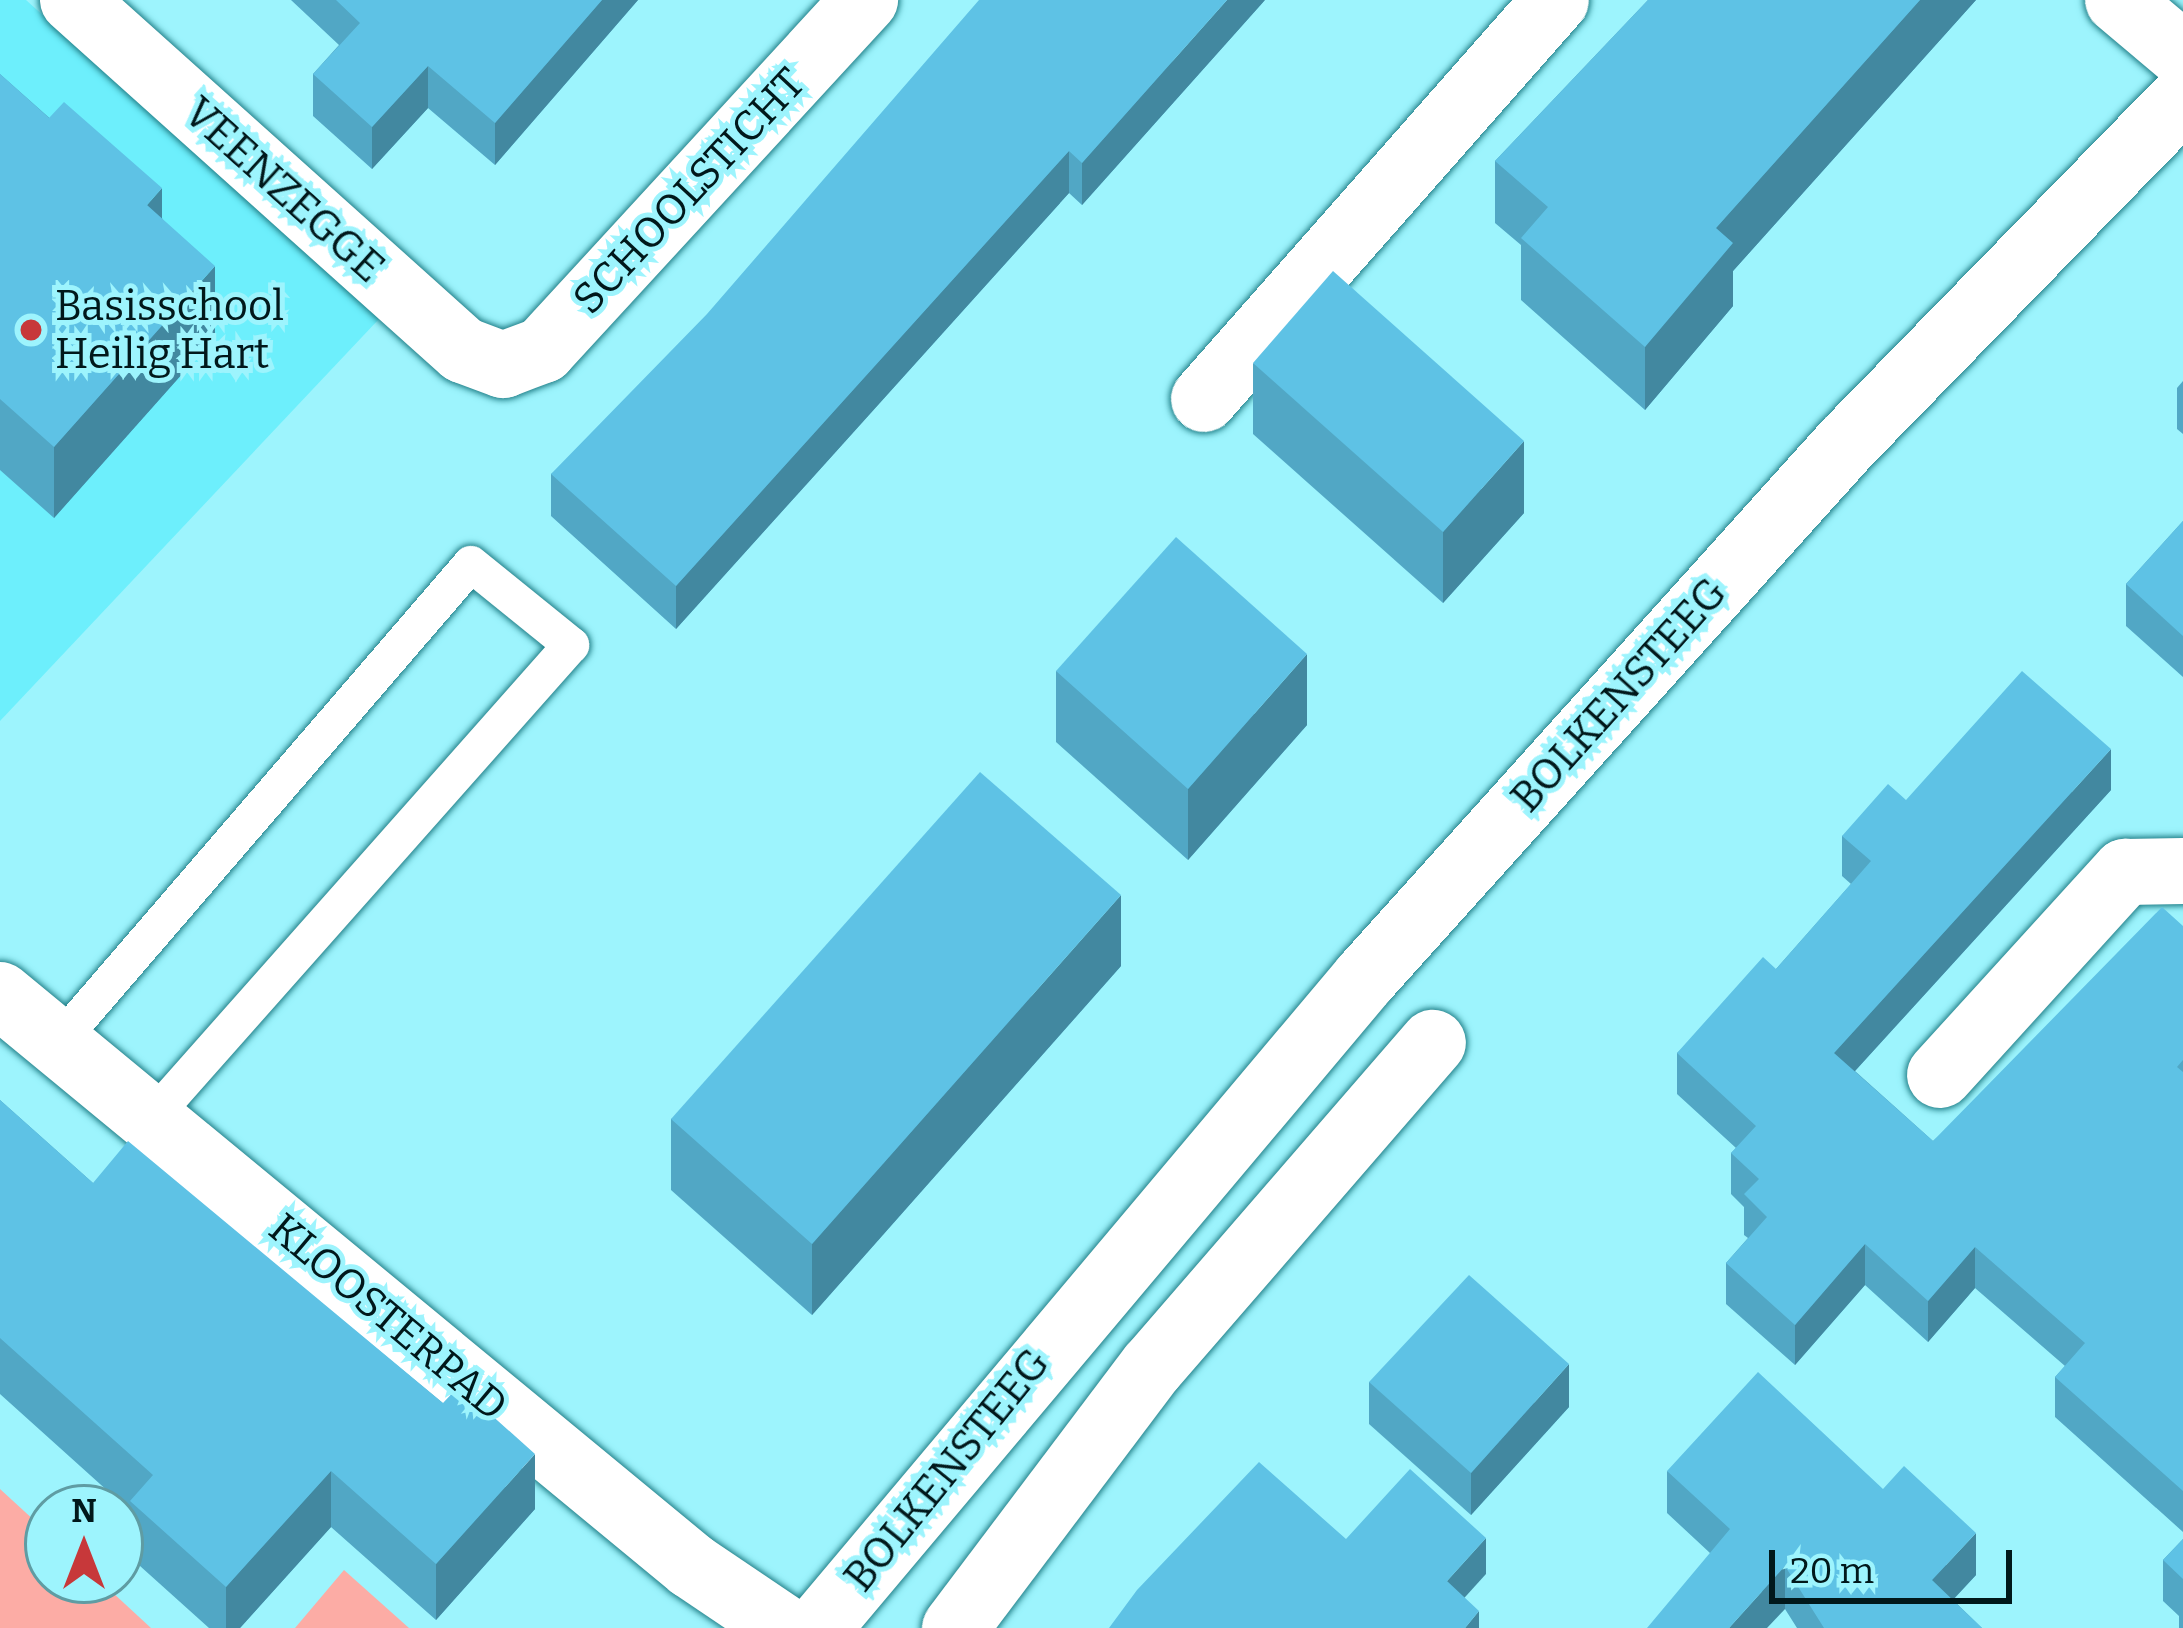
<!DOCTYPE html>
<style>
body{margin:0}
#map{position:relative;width:2183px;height:1628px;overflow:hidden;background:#9df4fd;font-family:Bitter,serif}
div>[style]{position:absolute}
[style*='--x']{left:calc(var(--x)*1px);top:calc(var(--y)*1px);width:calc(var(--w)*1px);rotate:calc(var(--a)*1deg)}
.built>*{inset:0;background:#6deffc}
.green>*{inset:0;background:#fcaca5}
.roads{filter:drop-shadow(0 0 3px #228089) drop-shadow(0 0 3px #228089)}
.service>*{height:36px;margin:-18px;padding:0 18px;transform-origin:18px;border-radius:18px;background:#fff}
.minor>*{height:66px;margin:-33px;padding:0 33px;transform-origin:33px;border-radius:33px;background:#fff}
.tertiary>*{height:66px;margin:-33px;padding:0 33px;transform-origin:33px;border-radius:33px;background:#fff}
.wall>*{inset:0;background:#51a7c5}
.shaded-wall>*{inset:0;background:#4288a0}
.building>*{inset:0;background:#5ec2e5}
.dots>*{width:33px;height:33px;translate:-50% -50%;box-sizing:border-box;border:6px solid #9df4fd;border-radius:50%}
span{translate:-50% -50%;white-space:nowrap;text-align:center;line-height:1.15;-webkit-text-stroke:10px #9df4fd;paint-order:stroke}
.street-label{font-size:42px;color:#01181b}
.poi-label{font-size:42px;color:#01181b}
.left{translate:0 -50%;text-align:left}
.north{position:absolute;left:24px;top:1484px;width:120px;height:120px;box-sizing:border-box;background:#9df4fd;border:3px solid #5f9ca3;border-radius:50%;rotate:0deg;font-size:33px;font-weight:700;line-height:48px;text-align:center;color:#01181b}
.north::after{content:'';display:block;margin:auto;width:42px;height:54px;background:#c7383a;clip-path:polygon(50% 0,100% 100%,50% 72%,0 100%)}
.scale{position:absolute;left:1769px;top:1550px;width:243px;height:54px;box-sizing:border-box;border:6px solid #01181b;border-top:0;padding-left:15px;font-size:36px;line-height:42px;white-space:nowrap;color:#01181b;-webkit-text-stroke:9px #9df4fd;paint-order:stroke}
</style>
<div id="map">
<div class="built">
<i style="clip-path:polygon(0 0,26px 0,379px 319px,0 721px)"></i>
</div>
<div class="green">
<i style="clip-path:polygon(0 1489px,48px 1533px,48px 1580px,99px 1580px,151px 1628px,0 1628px)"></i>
<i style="clip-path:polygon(344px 1570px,409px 1628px,295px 1628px)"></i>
</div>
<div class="roads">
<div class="service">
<i style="--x:58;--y:1043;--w:632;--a:-49.23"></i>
<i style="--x:471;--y:564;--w:129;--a:39"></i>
<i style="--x:571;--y:645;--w:635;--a:131.55"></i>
</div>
<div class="minor">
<i style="--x:73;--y:0;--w:524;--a:41.91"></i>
<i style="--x:463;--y:350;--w:43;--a:20.6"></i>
<i style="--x:503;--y:365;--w:43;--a:-20.6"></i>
<i style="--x:543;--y:350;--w:476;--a:-47.4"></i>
<i style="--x:2118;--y:0;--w:85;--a:40.2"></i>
<i style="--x:1204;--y:399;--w:532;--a:-48.58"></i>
<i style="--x:0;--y:995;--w:897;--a:39.53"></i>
<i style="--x:692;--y:1566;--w:111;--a:34"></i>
<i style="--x:1940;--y:1075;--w:275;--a:-47.7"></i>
<i style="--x:2125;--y:872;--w:58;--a:-1"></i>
<i style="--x:955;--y:1628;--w:327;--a:-53"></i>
<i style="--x:1152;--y:1367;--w:429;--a:-49.1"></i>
</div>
<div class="tertiary">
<i style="--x:818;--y:1628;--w:850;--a:-49.92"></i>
<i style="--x:1365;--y:978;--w:719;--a:-47.99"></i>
<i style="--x:1846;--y:444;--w:482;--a:-45.7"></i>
</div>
</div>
<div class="wall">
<i style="clip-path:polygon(291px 0,638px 0,495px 165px,428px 108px,372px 169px,313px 116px,313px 74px,339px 45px)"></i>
<i style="clip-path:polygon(1265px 0,1082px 205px,1069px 193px,676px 629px,551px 516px,551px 474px)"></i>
<i style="clip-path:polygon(1648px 0,1976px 0,1733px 271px,1733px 306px,1645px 410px,1521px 300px,1521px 245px,1495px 223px,1495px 161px)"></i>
<i style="clip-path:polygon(0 74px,162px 218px,215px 337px,54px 518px,0 470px)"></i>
<i style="clip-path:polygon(1253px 363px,1524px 513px,1443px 603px,1253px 434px)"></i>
<i style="clip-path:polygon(2183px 381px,2183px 434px,2177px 429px,2177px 388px)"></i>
<i style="clip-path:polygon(2183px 521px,2183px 677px,2126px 626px,2126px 584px)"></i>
<i style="clip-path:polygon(1056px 671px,1307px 725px,1188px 860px,1056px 742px)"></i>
<i style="clip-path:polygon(2111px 790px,1855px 1071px,1933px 1141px,2183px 926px,2183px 1532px,2055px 1417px,2055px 1377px,2065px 1366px,1975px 1288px,1928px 1342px,1865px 1285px,1795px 1365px,1726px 1304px,1726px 1263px,1748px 1238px,1744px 1235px,1744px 1207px,1731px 1194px,1731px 1153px,1736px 1148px,1677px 1094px,1677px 1053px,1776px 969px,1851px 884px,1842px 876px,1842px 836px,1906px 800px)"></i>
<i style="clip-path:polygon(1121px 966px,812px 1315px,671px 1190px,671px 1119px)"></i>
<i style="clip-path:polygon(0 1100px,93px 1183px,535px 1509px,436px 1620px,331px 1527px,240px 1628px,209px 1628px,130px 1557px,130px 1511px,0 1394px)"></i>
<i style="clip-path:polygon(1369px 1382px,1569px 1407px,1471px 1515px,1369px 1424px)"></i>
<i style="clip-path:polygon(1667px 1471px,1976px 1575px,1953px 1600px,1982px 1628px,1797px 1628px,1785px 1609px,1710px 1553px,1667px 1513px)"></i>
<i style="clip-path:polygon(2183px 1539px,2183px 1628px,2179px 1628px,2179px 1616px,2163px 1601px,2163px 1560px)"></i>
</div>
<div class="shaded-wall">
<i style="clip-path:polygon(602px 0,638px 0,495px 165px,495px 123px)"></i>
<i style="clip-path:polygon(1227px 0,1265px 0,1082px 205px,1082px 163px)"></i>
<i style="clip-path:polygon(1920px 0,1976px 0,1733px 271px,1733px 306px,1645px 410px,1645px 347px,1716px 228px)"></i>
<i style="clip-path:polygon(428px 66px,428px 108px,372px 169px,372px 127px)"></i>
<i style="clip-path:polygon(1069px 151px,1069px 193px,676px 629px,676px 586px)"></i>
<i style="clip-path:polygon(162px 188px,162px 260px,147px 205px)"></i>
<i style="clip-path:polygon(215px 266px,215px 337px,54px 518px,54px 447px)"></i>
<i style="clip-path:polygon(1524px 441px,1524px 513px,1443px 603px,1443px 532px)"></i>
<i style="clip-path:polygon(1307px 654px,1307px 725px,1188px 860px,1188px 789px)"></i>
<i style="clip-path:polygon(2111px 749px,2111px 790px,1834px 1094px,1834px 1053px)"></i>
<i style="clip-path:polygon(1121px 895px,1121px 966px,812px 1315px,812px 1244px)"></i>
<i style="clip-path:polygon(1865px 1244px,1865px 1285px,1795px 1365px,1795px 1325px)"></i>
<i style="clip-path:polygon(1975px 1247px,1975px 1288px,1928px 1342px,1928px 1301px)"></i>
<i style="clip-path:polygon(1569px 1364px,1569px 1407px,1471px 1515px,1471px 1473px)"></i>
<i style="clip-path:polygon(535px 1454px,535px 1509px,436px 1620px,436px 1564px)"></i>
<i style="clip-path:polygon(331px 1471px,331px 1527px,240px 1628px,226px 1628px,226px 1587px)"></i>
<i style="clip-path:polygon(1976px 1533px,1976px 1575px,1932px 1622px,1932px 1580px)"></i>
<i style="clip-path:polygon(1486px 1538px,1486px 1574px,1447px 1617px,1447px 1581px)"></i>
<i style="clip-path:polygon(1785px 1566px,1785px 1609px,1767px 1628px,1729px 1628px)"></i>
<i style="clip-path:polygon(1479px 1611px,1479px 1628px,1465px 1628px)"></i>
</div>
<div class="building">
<i style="clip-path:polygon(336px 0,602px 0,495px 123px,428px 66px,372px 127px,313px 74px,360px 23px)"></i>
<i style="clip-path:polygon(979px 0,1227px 0,1082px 163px,1069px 151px,676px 586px,551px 474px,707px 314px)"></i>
<i style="clip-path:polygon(1648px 0,1920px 0,1716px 228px,1733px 243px,1645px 347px,1521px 238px,1548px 207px,1495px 161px)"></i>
<i style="clip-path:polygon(0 74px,49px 118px,64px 102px,162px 188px,147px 205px,215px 266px,54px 447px,0 399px)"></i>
<i style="clip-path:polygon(1333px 271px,1524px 441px,1443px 532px,1253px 363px)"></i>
<i style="clip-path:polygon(2183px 521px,2183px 636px,2126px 584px)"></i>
<i style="clip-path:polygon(1176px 537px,1307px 654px,1188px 789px,1056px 671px)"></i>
<i style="clip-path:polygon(2022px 671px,2111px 749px,1834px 1053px,1933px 1141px,2162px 907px,2183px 926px,2183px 1060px,2177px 1067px,2183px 1072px,2183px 1491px,2055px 1377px,2085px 1343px,1975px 1247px,1928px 1301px,1865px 1244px,1795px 1325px,1726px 1263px,1767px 1217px,1744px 1194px,1759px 1179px,1731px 1153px,1756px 1126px,1677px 1053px,1763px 957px,1776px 969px,1871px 861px,1842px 836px,1888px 784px,1906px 800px)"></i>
<i style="clip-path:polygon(980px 772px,1121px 895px,812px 1244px,671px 1119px)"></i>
<i style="clip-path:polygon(0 1100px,93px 1183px,128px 1141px,443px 1403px,459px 1386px,535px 1454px,436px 1564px,331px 1471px,226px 1587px,130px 1501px,153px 1475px,0 1338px)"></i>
<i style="clip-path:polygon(1469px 1275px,1569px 1364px,1471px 1473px,1369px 1382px)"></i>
<i style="clip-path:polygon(1758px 1372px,1883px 1489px,1904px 1466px,1976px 1533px,1932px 1580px,1982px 1628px,1824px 1628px,1785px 1566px,1729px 1628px,1647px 1628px,1730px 1529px,1667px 1471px)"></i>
<i style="clip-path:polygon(1259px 1462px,1346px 1539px,1410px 1469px,1486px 1538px,1447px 1581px,1479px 1611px,1465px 1628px,1109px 1628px,1137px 1590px)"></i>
<i style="clip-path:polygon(2183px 1539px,2183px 1579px,2163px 1560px)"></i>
</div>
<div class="dots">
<i style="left:31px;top:330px;background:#c7383a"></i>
</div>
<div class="street-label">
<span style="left:284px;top:190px;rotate:42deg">VEENZEGGE</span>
<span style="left:689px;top:191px;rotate:-47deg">SCHOOLSTICHT</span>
<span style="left:1619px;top:695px;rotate:-48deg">BOLKENSTEEG</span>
<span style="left:388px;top:1317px;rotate:40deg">KLOOSTERPAD</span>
<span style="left:947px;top:1470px;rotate:-51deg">BOLKENSTEEG</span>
</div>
<div class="poi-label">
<span class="left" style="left:55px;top:330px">Basisschool<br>Heilig Hart</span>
</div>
<div class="north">N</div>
<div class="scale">20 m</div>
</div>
